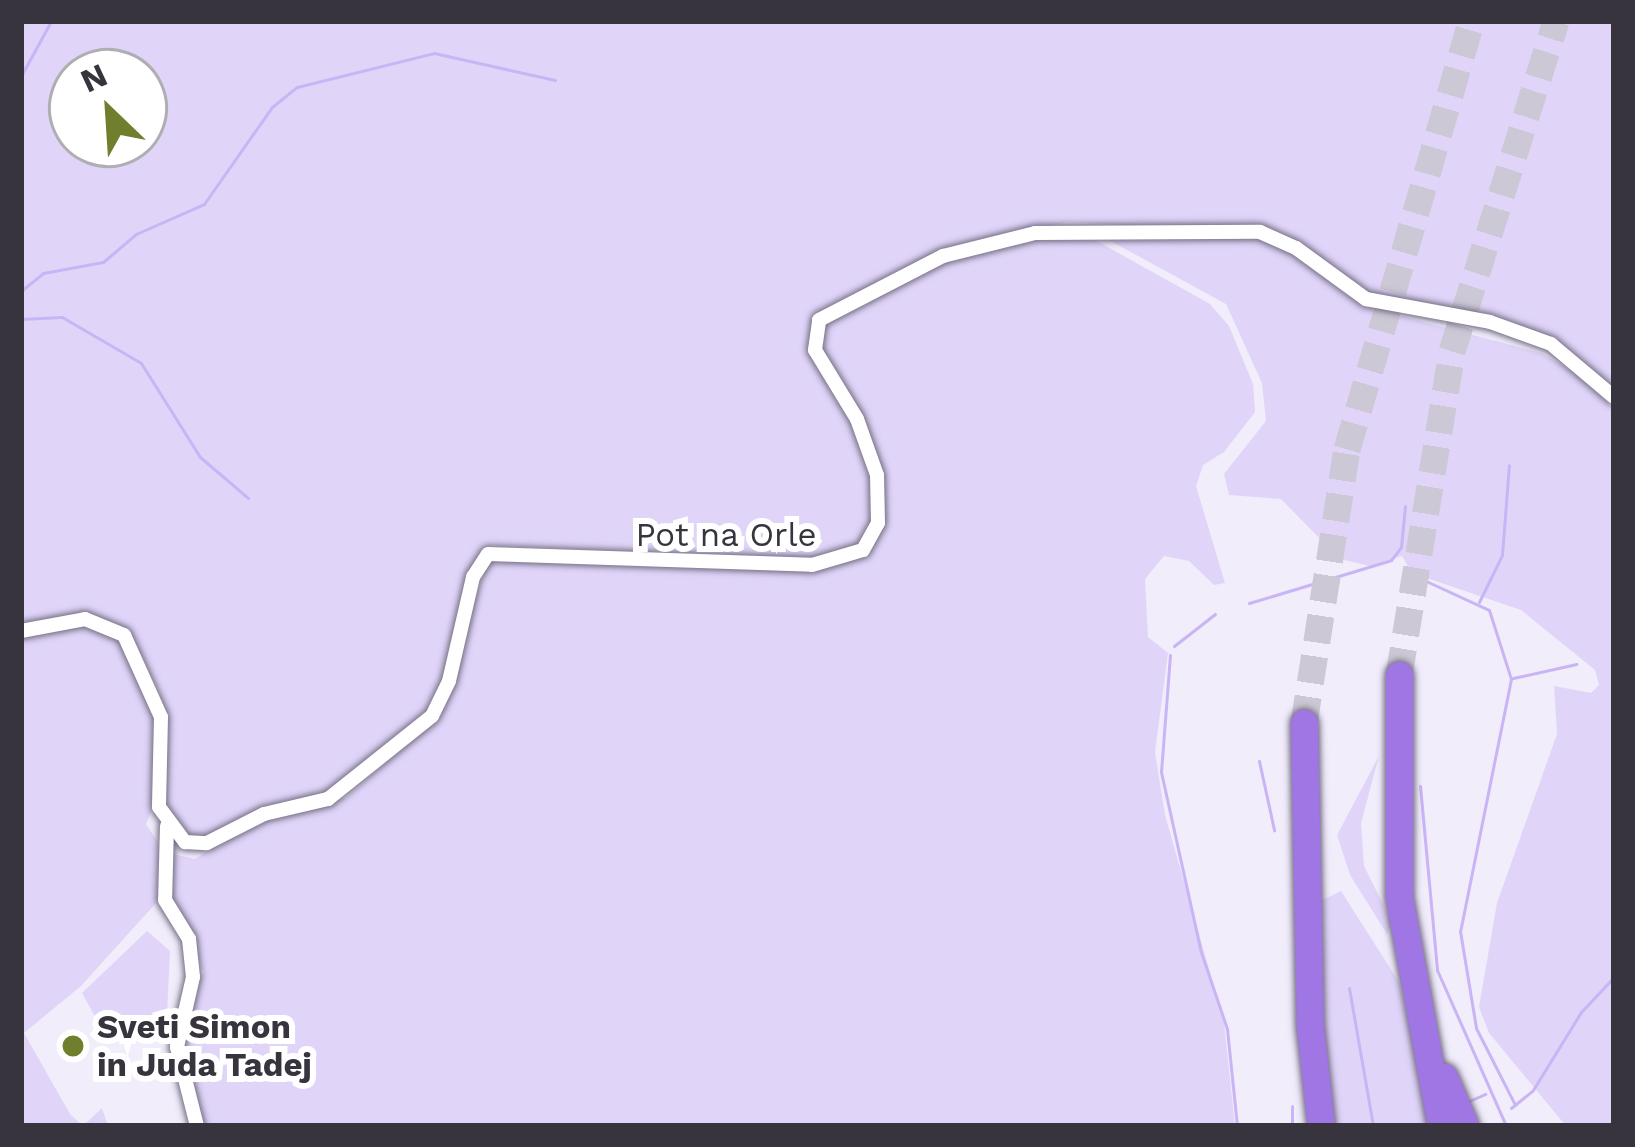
<!DOCTYPE html>
<style>
body{margin:0}
#map{position:relative;width:1635px;height:1147px;overflow:hidden;background:#f1edfb;font-family:"Work Sans",sans-serif}
div>[style]{position:absolute}
[style*='--x']{left:calc(var(--x)*1px);top:calc(var(--y)*1px);width:calc(var(--w)*1px);rotate:calc(var(--a)*1deg)}
.green>*{inset:0;background:#e0d5f9}
.stream>*{height:3px;margin:-1.5px;padding:0 1.5px;transform-origin:1.5px;border-radius:1.5px;background:#c9b4f5}
.motorway-tunnel>*{height:27px;margin-top:-13.5px;transform-origin:0;background:repeating-linear-gradient(90deg,#ccc8d5 0 27px,transparent 0 41px)}
.roads{filter:drop-shadow(0 0 3px #766f85) drop-shadow(0 0 3px #766f85)}
.minor>*{height:14px;margin:-7px;padding:0 7px;transform-origin:7px;border-radius:7px;background:#fff}
.motorway>*{height:27px;margin:-13.5px;padding:0 13.5px;transform-origin:13.5px;border-radius:13.5px;background:#9f76e4}
.dots>*{width:33px;height:33px;translate:-50% -50%;box-sizing:border-box;border:6px solid #fff;border-radius:50%}
span{translate:-50% -50%;white-space:nowrap;text-align:center;line-height:1.15;-webkit-text-stroke:12px #fff;paint-order:stroke}
.street-label{font-size:33px;color:#37343e}
.poi-label{font-size:33px;color:#37343e;font-weight:700}
.left{translate:0 -50%;text-align:left}
.frame{position:absolute;inset:0;border:24px solid #37343e;pointer-events:none}
.north{position:absolute;left:48px;top:48px;width:120px;height:120px;box-sizing:border-box;background:#fff;border:3px solid #afaeb2;border-radius:50%;rotate:335deg;font-size:33px;font-weight:700;line-height:48px;text-align:center;color:#37343e}
.north::after{content:'';display:block;margin:auto;width:42px;height:54px;background:#707f2d;clip-path:polygon(50% 0,100% 100%,50% 72%,0 100%)}
</style>
<div id="map">
<div class="green">
<i style="clip-path:polygon(evenodd,21px 21px,1614px 21px,1614px 390px,1587px 367px,1506px 329px,1377px 298px,1339px 275px,1330px 283px,1363px 306px,1541px 353px,1583px 378px,1614px 410px,1614px 1126px,1566px 1126px,1489px 1033px,1479px 1007px,1497px 903px,1557px 734px,1554px 686px,1591px 693px,1599px 685px,1595px 670px,1521px 610px,1412px 573px,1402px 556px,1370px 566px,1340px 559px,1281px 499px,1229px 495px,1224px 474px,1266px 421px,1262px 383px,1226px 304px,1105px 238px,1138px 226px,1068px 222px,944px 248px,817px 314px,811px 355px,857px 427px,870px 465px,873px 527px,860px 546px,816px 560px,490px 545px,468px 574px,442px 689px,427px 716px,319px 797px,271px 805px,191px 842px,163px 808px,168px 737px,160px 693px,131px 635px,88px 612px,21px 625px,21px 21px,72px 72px,144px 72px,144px 144px,72px 144px,72px 72px)"></i>
<i style="clip-path:polygon(1059px 236px,1095px 240px,1210px 304px,1229px 326px,1253px 384px,1255px 412px,1224px 452px,1203px 465px,1196px 486px,1225px 583px,1214px 585px,1189px 561px,1164px 556px,1145px 579px,1148px 637px,1168px 653px,1155px 752px,1165px 815px,1224px 1022px,1235px 1126px,201px 1126px,181px 1059px,191px 988px,204px 973px,175px 905px,156px 903px,81px 986px,24px 1033px,70px 1114px,83px 1126px,102px 1108px,108px 1126px,21px 1126px,21px 638px,83px 625px,118px 636px,157px 716px,154px 805px,146px 824px,164px 852px,195px 859px,253px 822px,346px 798px,434px 721px,489px 560px,817px 569px,867px 554px,884px 514px,877px 458px,821px 347px,823px 324px,945px 259px)"></i>
<i style="clip-path:polygon(1379px 756px,1361px 823px,1364px 866px,1392px 922px,1387px 934px,1350px 875px,1337px 835px)"></i>
<i style="clip-path:polygon(1341px 891px,1399px 982px,1433px 1126px,1329px 1126px,1318px 902px)"></i>
<i style="clip-path:polygon(147px 931px,170px 951px,167px 1014px,108px 1040px,82px 993px)"></i>
</div>
<div class="stream">
<i style="--x:21;--y:76;--w:63;--a:-61.4"></i>
<i style="--x:21;--y:109;--w:15;--a:90"></i>
<i style="--x:21;--y:291;--w:28;--a:-39"></i>
<i style="--x:43;--y:273;--w:61;--a:-10.4"></i>
<i style="--x:103;--y:262;--w:43;--a:-40.3"></i>
<i style="--x:136;--y:234;--w:74;--a:-23.8"></i>
<i style="--x:204;--y:204;--w:118;--a:-55"></i>
<i style="--x:272;--y:107;--w:32;--a:-39"></i>
<i style="--x:297;--y:87;--w:141;--a:-13.9"></i>
<i style="--x:434;--y:53;--w:124;--a:12.6"></i>
<i style="--x:21;--y:319;--w:41;--a:-2.8"></i>
<i style="--x:62;--y:317;--w:91;--a:30.2"></i>
<i style="--x:141;--y:363;--w:111;--a:57.9"></i>
<i style="--x:200;--y:457;--w:63;--a:40.5"></i>
<i style="--x:1426;--y:581;--w:69;--a:24.7"></i>
<i style="--x:1489;--y:610;--w:72;--a:72.3"></i>
<i style="--x:1511;--y:679;--w:257;--a:101.4"></i>
<i style="--x:1460;--y:931;--w:98;--a:80.6"></i>
<i style="--x:1476;--y:1028;--w:86;--a:63.1"></i>
<i style="--x:1479;--y:602;--w:52;--a:-63.9"></i>
<i style="--x:1502;--y:555;--w:90;--a:-85.6"></i>
<i style="--x:1249;--y:603;--w:148;--a:-16.8"></i>
<i style="--x:1391;--y:560;--w:16;--a:-52"></i>
<i style="--x:1401;--y:547;--w:41;--a:-84.4"></i>
<i style="--x:1174;--y:646;--w:52;--a:-38"></i>
<i style="--x:1170;--y:655;--w:117;--a:94.4"></i>
<i style="--x:1161;--y:772;--w:184;--a:77.5"></i>
<i style="--x:1201;--y:952;--w:81;--a:71.3"></i>
<i style="--x:1227;--y:1029;--w:98;--a:84.1"></i>
<i style="--x:1513;--y:678;--w:65;--a:-12.5"></i>
<i style="--x:1259;--y:761;--w:71;--a:77.7"></i>
<i style="--x:1420;--y:786;--w:185;--a:84.7"></i>
<i style="--x:1437;--y:970;--w:171;--a:66.1"></i>
<i style="--x:1349;--y:988;--w:140;--a:80.1"></i>
<i style="--x:1467;--y:1102;--w:20;--a:-24"></i>
<i style="--x:1511;--y:1108;--w:28;--a:-39"></i>
<i style="--x:1533;--y:1090;--w:92;--a:-58.4"></i>
<i style="--x:1581;--y:1012;--w:48;--a:-46.7"></i>
<i style="--x:1292;--y:1126;--w:20;--a:-90"></i>
</div>
<div class="motorway-tunnel">
<i style="--x:1399;--y:675;--w:328;--a:-80.7"></i>
<i style="--x:1452;--y:351;--w:346;--a:-72.5"></i>
<i style="--x:1304;--y:723;--w:277;--a:-81.1"></i>
<i style="--x:1347;--y:449;--w:446;--a:-73.8"></i>
</div>
<div class="roads">
<div class="minor">
<i style="--x:21;--y:631;--w:65;--a:-10.6"></i>
<i style="--x:85;--y:619;--w:42;--a:22.3"></i>
<i style="--x:124;--y:635;--w:90;--a:65.7"></i>
<i style="--x:161;--y:717;--w:90;--a:91.3"></i>
<i style="--x:159;--y:807;--w:44;--a:53.4"></i>
<i style="--x:185;--y:842;--w:22;--a:3"></i>
<i style="--x:207;--y:843;--w:64;--a:-27"></i>
<i style="--x:264;--y:814;--w:66;--a:-13.2"></i>
<i style="--x:328;--y:799;--w:133;--a:-38.6"></i>
<i style="--x:432;--y:716;--w:39;--a:-64"></i>
<i style="--x:449;--y:681;--w:107;--a:-77"></i>
<i style="--x:473;--y:577;--w:27;--a:-57"></i>
<i style="--x:488;--y:554;--w:324;--a:1.9"></i>
<i style="--x:812;--y:565;--w:53;--a:-16.4"></i>
<i style="--x:863;--y:550;--w:31;--a:-61"></i>
<i style="--x:878;--y:523;--w:48;--a:-91.2"></i>
<i style="--x:877;--y:475;--w:59;--a:-109.7"></i>
<i style="--x:857;--y:419;--w:81;--a:-121.3"></i>
<i style="--x:815;--y:350;--w:30;--a:-82"></i>
<i style="--x:819;--y:320;--w:140;--a:-27.3"></i>
<i style="--x:943;--y:256;--w:95;--a:-14"></i>
<i style="--x:1035;--y:233;--w:225;--a:-0.3"></i>
<i style="--x:1260;--y:232;--w:39;--a:24"></i>
<i style="--x:1296;--y:248;--w:87;--a:36.1"></i>
<i style="--x:1366;--y:299;--w:126;--a:10.5"></i>
<i style="--x:1490;--y:322;--w:65;--a:19.8"></i>
<i style="--x:1551;--y:344;--w:82;--a:40.1"></i>
<i style="--x:167;--y:826;--w:74;--a:91.5"></i>
<i style="--x:165;--y:900;--w:46;--a:58.4"></i>
<i style="--x:189;--y:939;--w:38;--a:84"></i>
<i style="--x:193;--y:977;--w:72;--a:102.9"></i>
<i style="--x:177;--y:1047;--w:81;--a:75.8"></i>
</div>
<div class="motorway">
<i style="--x:1399;--y:675;--w:222;--a:90"></i>
<i style="--x:1399;--y:897;--w:233;--a:79.6"></i>
<i style="--x:1304;--y:723;--w:304;--a:88.9"></i>
<i style="--x:1310;--y:1027;--w:100;--a:83.7"></i>
<i style="--x:1444;--y:1077;--w:53;--a:66.8"></i>
</div>
</div>
<div class="dots">
<i style="left:73px;top:1046px;background:#707f2d"></i>
</div>
<div class="street-label">
<span style="left:726px;top:535px">Pot na Orle</span>
</div>
<div class="poi-label">
<span class="left" style="left:97px;top:1046px">Sveti Simon<br>in Juda Tadej</span>
</div>
<div class="frame"></div>
<div class="north">N</div>
</div>
